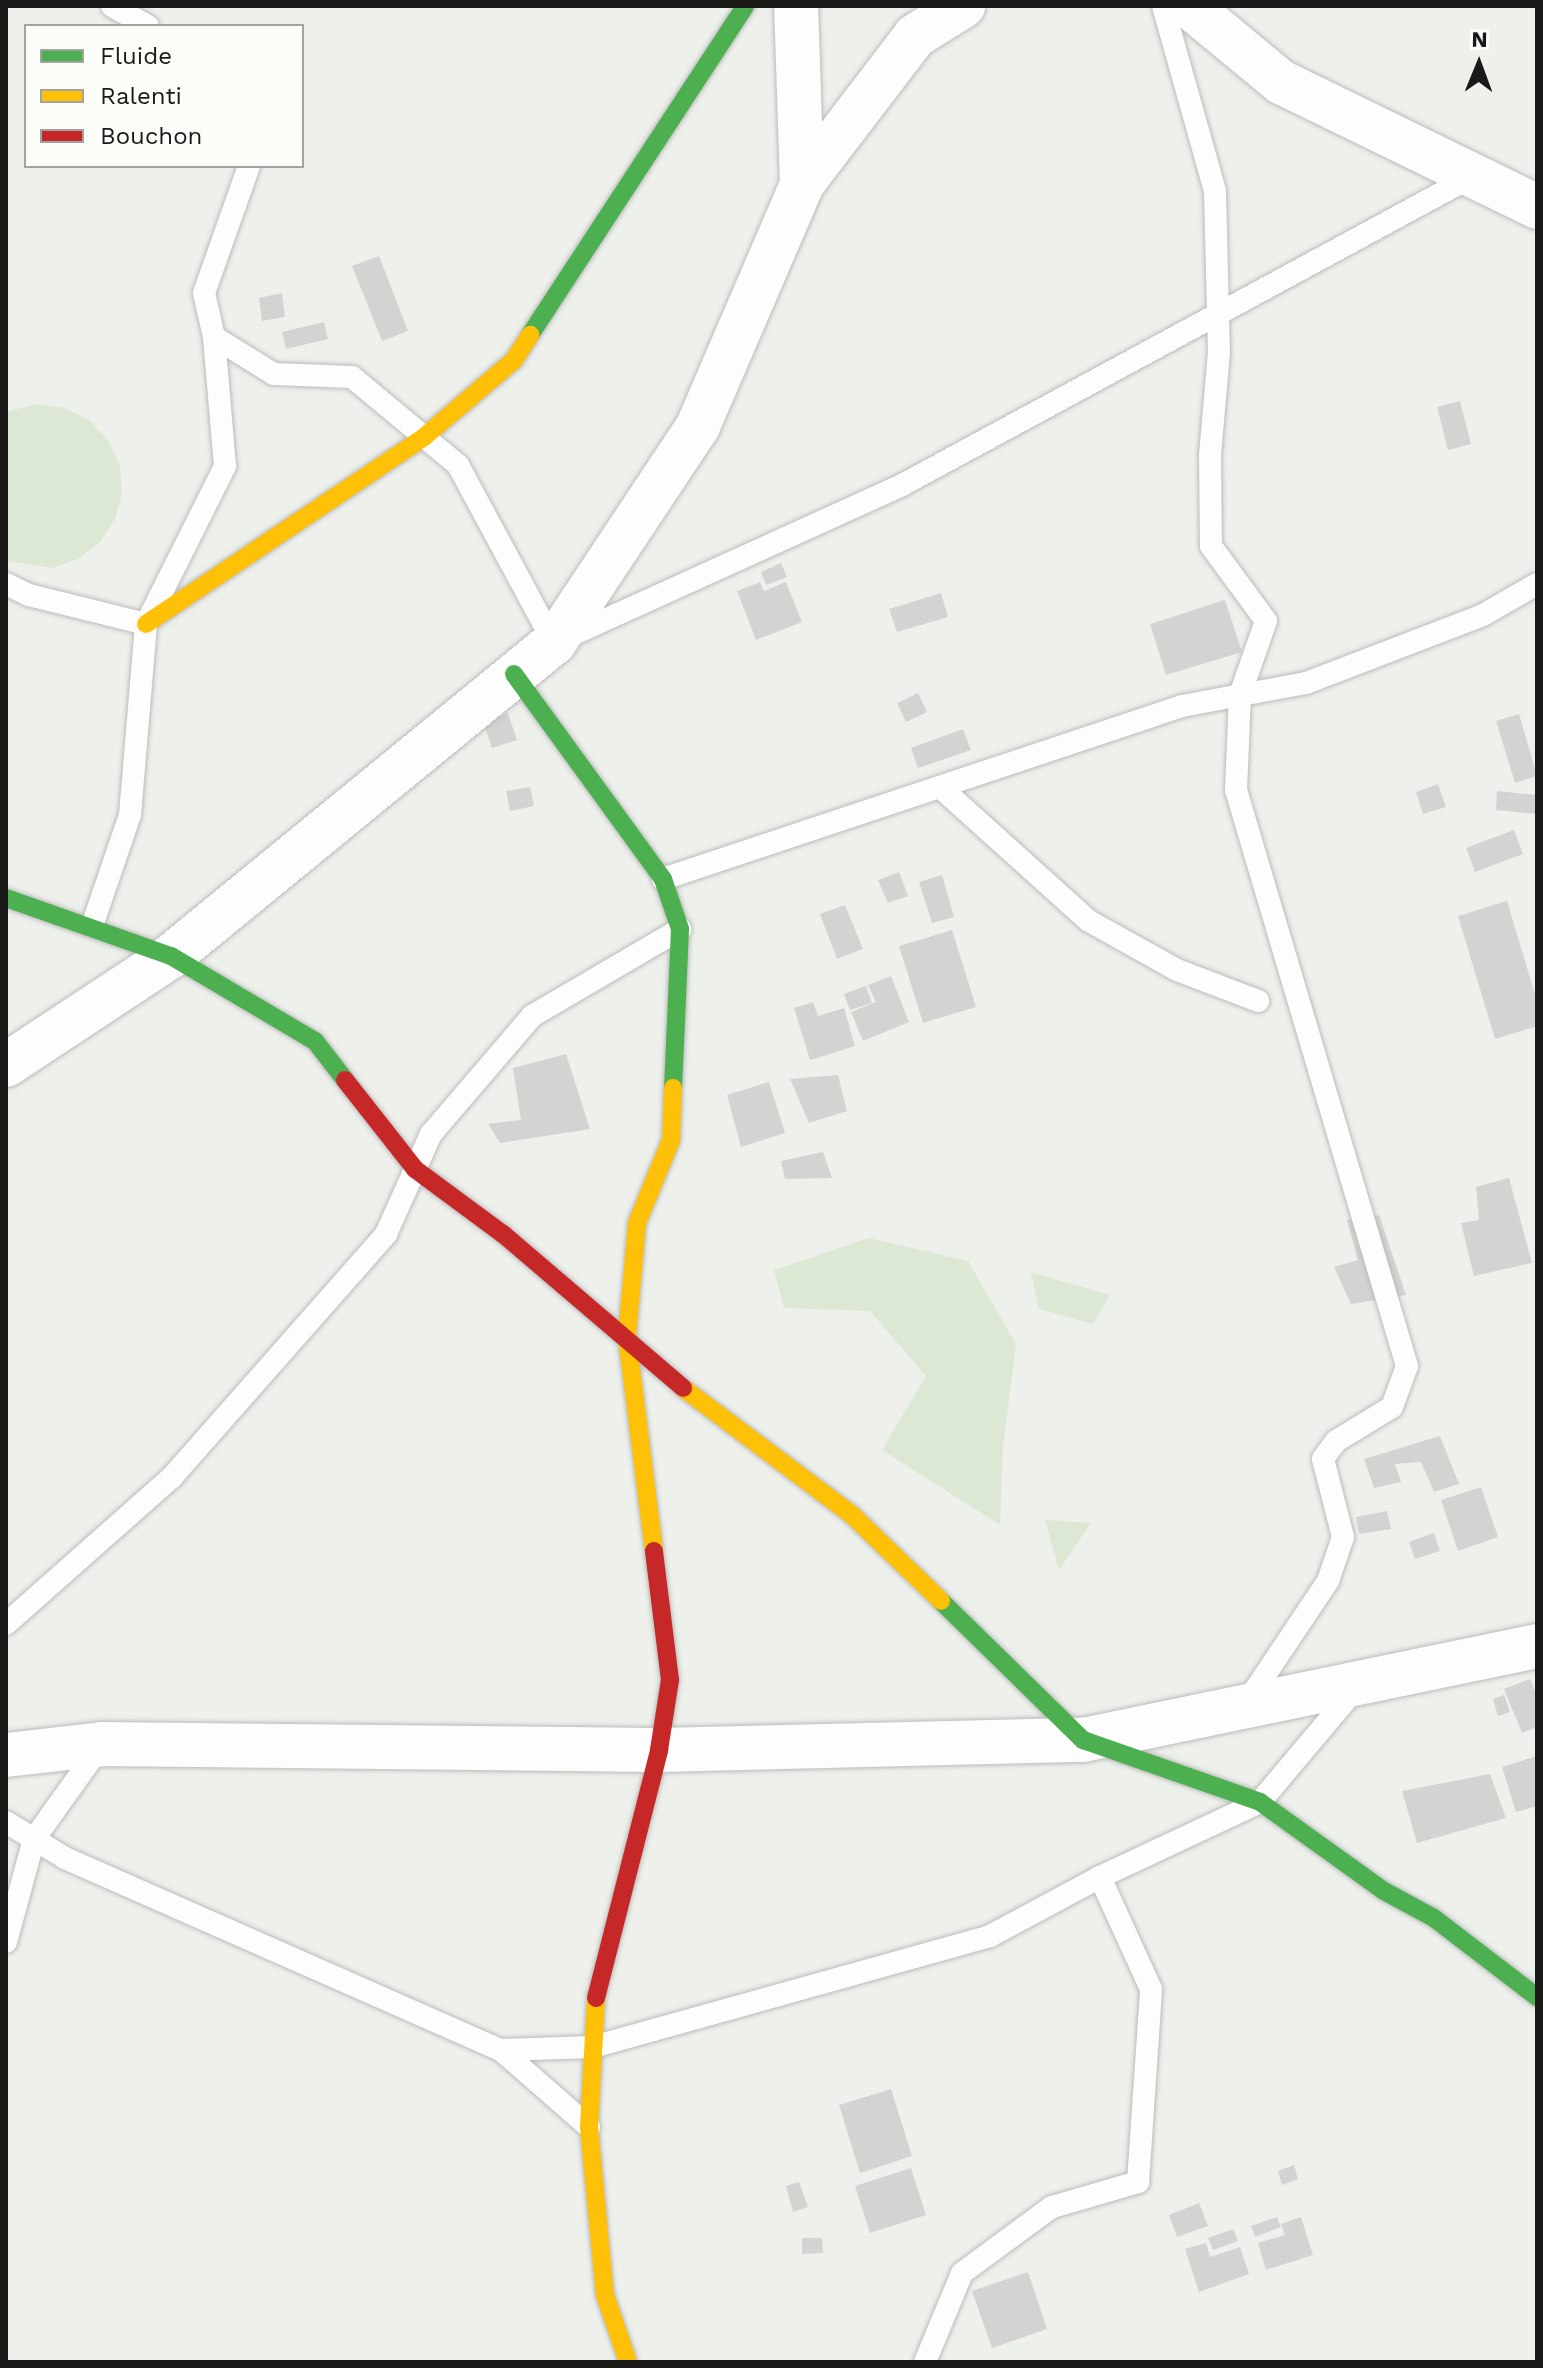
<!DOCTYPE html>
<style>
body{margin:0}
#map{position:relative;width:1543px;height:2368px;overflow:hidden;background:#eef0ec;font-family:"Work Sans",sans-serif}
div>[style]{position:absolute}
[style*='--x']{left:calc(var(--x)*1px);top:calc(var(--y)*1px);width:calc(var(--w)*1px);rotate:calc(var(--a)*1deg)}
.green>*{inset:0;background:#dce8d3}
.building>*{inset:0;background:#d3d4d2}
.roads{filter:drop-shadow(0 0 2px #bbbcba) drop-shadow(0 0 2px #bbbcba)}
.lane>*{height:22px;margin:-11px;padding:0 11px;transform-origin:11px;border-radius:11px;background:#fcfdfc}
.street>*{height:44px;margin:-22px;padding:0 22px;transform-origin:22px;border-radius:22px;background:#fcfdfc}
.fast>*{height:18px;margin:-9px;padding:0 9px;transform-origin:9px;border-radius:9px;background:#4caf50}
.slow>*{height:18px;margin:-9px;padding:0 9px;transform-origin:9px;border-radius:9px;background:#ffc107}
.jam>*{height:18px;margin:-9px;padding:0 9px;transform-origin:9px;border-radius:9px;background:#c62828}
span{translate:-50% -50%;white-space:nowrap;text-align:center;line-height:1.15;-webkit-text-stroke:6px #fbfef8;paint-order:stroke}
.frame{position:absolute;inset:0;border:8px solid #191a18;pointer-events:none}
.legend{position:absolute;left:24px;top:24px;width:280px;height:144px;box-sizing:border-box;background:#fbfef8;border:2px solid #a1a39e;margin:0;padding:10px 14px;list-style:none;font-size:24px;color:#191a18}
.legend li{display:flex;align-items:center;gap:16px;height:40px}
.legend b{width:40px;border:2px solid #a1a39e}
.north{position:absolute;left:1439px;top:24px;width:80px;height:80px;-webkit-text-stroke:6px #fbfef8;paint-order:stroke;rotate:1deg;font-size:22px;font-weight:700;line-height:32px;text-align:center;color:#191a18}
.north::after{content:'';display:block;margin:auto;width:28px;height:36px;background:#191a18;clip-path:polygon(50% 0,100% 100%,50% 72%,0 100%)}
</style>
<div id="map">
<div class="green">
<i style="clip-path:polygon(37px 404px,65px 408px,89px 420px,108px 440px,120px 466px,122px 493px,115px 519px,100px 542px,78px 559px,52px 568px,6px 561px,6px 412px)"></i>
<i style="clip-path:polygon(869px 1238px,968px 1261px,1016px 1344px,1003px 1446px,1000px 1525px,882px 1450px,926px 1376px,870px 1311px,784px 1308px,774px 1270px)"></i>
<i style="clip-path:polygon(1031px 1272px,1110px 1295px,1093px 1324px,1039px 1309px)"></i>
<i style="clip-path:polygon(1045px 1520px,1091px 1523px,1059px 1570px)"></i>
</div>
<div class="building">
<i style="clip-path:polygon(379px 256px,408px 331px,382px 341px,352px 266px)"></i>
<i style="clip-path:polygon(282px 293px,285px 317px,262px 321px,259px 298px)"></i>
<i style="clip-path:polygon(324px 322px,328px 339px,286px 349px,282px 332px)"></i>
<i style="clip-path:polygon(1460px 401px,1471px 444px,1448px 450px,1437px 407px)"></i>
<i style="clip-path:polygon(781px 563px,787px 577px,766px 585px,761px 572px)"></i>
<i style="clip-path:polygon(760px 582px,764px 591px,786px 582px,802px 622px,756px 640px,737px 591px)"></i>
<i style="clip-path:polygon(941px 593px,948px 617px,897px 632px,889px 609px)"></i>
<i style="clip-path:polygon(1225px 600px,1242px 652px,1166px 675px,1150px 624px)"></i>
<i style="clip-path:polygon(918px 693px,927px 712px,906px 722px,897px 703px)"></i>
<i style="clip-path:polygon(508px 713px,517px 740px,492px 748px,483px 721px)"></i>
<i style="clip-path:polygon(1519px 714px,1537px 776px,1515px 783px,1496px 721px)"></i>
<i style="clip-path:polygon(963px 729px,971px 750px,918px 768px,911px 748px)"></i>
<i style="clip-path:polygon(1438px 784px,1446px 807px,1423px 814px,1416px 792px)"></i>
<i style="clip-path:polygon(530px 787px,534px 806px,510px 811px,506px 791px)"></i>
<i style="clip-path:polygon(1497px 791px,1537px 795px,1537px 814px,1496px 810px)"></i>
<i style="clip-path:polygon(1514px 830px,1523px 854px,1475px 872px,1466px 848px)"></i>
<i style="clip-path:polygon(899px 872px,908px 896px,888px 903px,878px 880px)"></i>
<i style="clip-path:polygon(942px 875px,954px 917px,932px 923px,919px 882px)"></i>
<i style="clip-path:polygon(1507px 901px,1537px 1001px,1537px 1026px,1495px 1039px,1458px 916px)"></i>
<i style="clip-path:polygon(845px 905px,863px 949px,837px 959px,820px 914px)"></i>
<i style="clip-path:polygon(952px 930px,976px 1007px,923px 1023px,899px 946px)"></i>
<i style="clip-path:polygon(891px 976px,909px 1022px,863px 1041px,851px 1012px,876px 1002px,868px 985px)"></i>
<i style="clip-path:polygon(866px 986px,872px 1003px,850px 1010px,844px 994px)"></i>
<i style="clip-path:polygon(813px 1002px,818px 1016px,844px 1008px,855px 1046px,810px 1060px,794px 1008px)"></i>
<i style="clip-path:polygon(566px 1054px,590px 1129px,500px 1143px,488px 1124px,521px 1120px,513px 1068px)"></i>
<i style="clip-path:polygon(838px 1075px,847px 1111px,809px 1123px,790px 1079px)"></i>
<i style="clip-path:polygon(769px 1082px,785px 1133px,741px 1147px,727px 1095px)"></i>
<i style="clip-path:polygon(823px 1152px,832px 1178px,785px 1179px,781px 1161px)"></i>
<i style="clip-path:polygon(1509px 1178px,1532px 1263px,1474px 1276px,1461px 1223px,1479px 1220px,1476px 1187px)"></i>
<i style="clip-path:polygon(1379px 1215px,1406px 1295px,1351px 1304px,1334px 1267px,1358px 1260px,1347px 1220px)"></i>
<i style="clip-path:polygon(1440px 1436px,1459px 1484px,1434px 1492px,1421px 1462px,1395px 1464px,1401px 1482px,1374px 1488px,1364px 1459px)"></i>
<i style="clip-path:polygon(1481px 1487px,1498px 1537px,1458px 1551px,1441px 1500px)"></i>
<i style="clip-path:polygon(1387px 1511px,1391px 1529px,1359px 1534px,1356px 1517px)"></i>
<i style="clip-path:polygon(1434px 1533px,1440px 1551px,1415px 1559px,1409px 1542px)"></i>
<i style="clip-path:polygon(1530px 1679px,1537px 1696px,1537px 1727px,1522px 1733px,1504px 1689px)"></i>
<i style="clip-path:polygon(1504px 1695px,1510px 1712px,1498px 1716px,1493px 1699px)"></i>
<i style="clip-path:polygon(1537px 1756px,1537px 1806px,1516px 1812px,1502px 1767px)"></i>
<i style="clip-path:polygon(1490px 1774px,1506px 1818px,1417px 1843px,1402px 1791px)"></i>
<i style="clip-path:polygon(891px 2089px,912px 2156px,860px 2173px,839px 2105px)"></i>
<i style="clip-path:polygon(1294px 2165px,1298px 2179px,1282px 2185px,1278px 2171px)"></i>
<i style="clip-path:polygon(911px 2168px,926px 2215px,870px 2233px,855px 2186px)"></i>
<i style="clip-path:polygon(799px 2182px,808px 2207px,793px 2212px,786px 2186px)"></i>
<i style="clip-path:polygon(1199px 2203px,1208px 2226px,1177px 2237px,1169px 2215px)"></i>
<i style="clip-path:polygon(1277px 2217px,1281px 2227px,1255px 2237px,1251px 2226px)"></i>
<i style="clip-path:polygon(1301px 2217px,1313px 2255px,1266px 2270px,1258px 2243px,1285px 2235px,1281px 2224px)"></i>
<i style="clip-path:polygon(1233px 2229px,1238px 2241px,1213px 2250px,1208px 2238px)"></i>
<i style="clip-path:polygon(802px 2238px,822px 2238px,823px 2253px,802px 2254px)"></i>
<i style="clip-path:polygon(1206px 2243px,1210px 2257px,1240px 2247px,1249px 2274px,1199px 2292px,1185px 2249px)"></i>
<i style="clip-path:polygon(1028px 2272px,1047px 2329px,992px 2348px,972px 2291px)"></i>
</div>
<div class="roads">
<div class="lane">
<i style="--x:112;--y:6;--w:41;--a:29.1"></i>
<i style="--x:1163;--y:6;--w:192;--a:74.3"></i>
<i style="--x:1215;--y:191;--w:161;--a:88.6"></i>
<i style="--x:1219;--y:352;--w:103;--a:95"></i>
<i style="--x:1210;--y:455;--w:91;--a:89.4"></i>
<i style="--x:1211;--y:546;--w:93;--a:53.7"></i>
<i style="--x:1266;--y:621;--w:78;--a:109.4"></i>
<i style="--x:1240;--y:695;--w:95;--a:92.4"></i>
<i style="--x:1236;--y:790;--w:601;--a:73.47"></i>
<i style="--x:1407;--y:1366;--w:44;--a:110.1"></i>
<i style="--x:1392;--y:1407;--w:66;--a:148.7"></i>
<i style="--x:1336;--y:1441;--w:22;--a:126"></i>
<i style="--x:1323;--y:1459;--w:81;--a:75.6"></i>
<i style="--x:1343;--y:1537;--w:46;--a:108.8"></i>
<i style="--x:1328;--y:1581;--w:149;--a:123.8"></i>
<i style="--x:249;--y:166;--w:135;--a:109.5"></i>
<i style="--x:204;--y:293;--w:45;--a:77.2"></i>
<i style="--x:214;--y:337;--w:70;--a:31.7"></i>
<i style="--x:274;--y:374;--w:78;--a:2.2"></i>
<i style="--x:352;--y:377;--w:138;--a:39.7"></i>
<i style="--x:458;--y:465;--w:202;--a:61.7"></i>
<i style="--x:554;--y:643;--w:384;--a:-24.4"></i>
<i style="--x:904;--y:484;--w:647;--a:-28.43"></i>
<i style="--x:6;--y:584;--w:25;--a:26"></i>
<i style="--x:29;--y:595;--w:121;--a:13.9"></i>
<i style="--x:940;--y:787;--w:200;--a:42"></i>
<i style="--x:1089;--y:921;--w:101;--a:29.1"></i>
<i style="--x:1177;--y:970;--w:87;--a:20.9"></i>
<i style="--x:663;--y:879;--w:547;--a:-18.43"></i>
<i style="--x:1182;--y:706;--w:126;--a:-10.5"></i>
<i style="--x:1306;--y:683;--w:190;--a:-21"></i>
<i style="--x:1483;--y:615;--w:62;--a:-29.9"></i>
<i style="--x:92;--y:926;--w:117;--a:-71.1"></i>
<i style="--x:130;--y:815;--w:192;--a:-85.2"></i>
<i style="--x:146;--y:624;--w:177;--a:-63.4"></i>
<i style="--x:225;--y:466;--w:129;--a:-94.9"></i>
<i style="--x:6;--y:1624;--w:222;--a:-41.5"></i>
<i style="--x:172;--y:1477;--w:324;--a:-48.6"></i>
<i style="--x:386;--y:1234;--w:110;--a:-65.8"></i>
<i style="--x:431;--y:1134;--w:155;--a:-49.4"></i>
<i style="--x:532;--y:1016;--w:172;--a:-30.4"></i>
<i style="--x:6;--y:1822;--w:69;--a:31.4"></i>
<i style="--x:65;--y:1858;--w:476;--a:23.8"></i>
<i style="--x:501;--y:2050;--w:117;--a:41.2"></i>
<i style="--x:6;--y:1942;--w:107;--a:-74.8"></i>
<i style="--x:34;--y:1839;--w:117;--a:-54.4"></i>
<i style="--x:501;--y:2050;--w:92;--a:-1.9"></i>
<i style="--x:593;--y:2047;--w:412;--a:-15.6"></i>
<i style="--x:990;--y:1936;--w:125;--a:-28.2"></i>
<i style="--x:1100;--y:1877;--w:177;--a:-25.1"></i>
<i style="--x:1260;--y:1802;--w:149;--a:-49.9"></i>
<i style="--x:925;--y:2362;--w:96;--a:-67.4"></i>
<i style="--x:962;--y:2273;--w:112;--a:-36.3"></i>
<i style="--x:1052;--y:2207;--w:90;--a:-16.2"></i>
<i style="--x:1138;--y:2182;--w:193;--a:-86.1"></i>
<i style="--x:1151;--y:1989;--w:123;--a:-114.5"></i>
</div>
<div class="street">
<i style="--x:1189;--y:6;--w:119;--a:39.6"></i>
<i style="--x:1281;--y:82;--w:285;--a:26"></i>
<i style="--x:802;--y:184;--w:186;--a:-52.6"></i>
<i style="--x:915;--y:36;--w:57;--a:-32"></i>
<i style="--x:6;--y:1065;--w:198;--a:-33.4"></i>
<i style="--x:171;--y:956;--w:495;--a:-39.3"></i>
<i style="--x:554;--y:643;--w:260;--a:-56.4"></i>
<i style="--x:698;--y:426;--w:263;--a:-66.7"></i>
<i style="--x:802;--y:184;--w:178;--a:-91.9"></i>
<i style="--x:6;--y:1755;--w:97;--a:-6.5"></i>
<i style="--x:102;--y:1744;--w:557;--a:0.62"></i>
<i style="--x:659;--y:1750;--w:424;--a:-1.4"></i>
<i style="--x:1083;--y:1740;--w:464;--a:-11.7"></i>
</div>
<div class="fast">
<i style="--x:530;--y:335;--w:393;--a:-56.8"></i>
<i style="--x:514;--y:674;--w:253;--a:54"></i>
<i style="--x:663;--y:879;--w:53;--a:71.2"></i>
<i style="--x:680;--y:929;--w:159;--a:92.5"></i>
<i style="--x:6;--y:898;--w:175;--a:19.4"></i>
<i style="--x:171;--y:956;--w:167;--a:30.6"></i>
<i style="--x:315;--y:1041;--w:49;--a:52.4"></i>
<i style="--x:941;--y:1601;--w:199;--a:44.4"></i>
<i style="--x:1083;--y:1740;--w:188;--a:19.3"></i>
<i style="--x:1260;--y:1802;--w:153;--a:35.7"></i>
<i style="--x:1384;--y:1891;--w:57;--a:28.4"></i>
<i style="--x:1434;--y:1918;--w:130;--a:37.5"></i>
</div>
<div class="slow">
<i style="--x:146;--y:624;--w:335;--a:-33.9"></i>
<i style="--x:424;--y:437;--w:118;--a:-40.5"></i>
<i style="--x:514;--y:360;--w:30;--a:-57"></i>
<i style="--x:683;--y:1388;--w:210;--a:36.9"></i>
<i style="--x:851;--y:1514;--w:125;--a:44"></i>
<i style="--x:654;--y:1551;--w:216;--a:-97.2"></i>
<i style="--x:627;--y:1337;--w:114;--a:-85"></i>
<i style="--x:637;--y:1223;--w:90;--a:-67.7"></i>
<i style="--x:671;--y:1140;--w:52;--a:-87.8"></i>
<i style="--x:596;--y:1998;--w:129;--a:93.1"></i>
<i style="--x:589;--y:2127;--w:169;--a:84.6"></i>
<i style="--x:605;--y:2295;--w:71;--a:71.1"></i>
</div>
<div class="jam">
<i style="--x:345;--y:1080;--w:113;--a:51.8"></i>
<i style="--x:415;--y:1169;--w:109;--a:36.5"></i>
<i style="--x:503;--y:1234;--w:237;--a:40.5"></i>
<i style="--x:596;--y:1998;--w:256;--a:-75.7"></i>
<i style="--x:659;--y:1750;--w:71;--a:-81.1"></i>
<i style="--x:670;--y:1680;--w:130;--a:-97.1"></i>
</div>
</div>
<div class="frame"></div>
<ul class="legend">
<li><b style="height:10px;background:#4caf50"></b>Fluide</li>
<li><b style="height:10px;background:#ffc107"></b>Ralenti</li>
<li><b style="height:10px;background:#c62828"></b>Bouchon</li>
</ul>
<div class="north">N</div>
</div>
